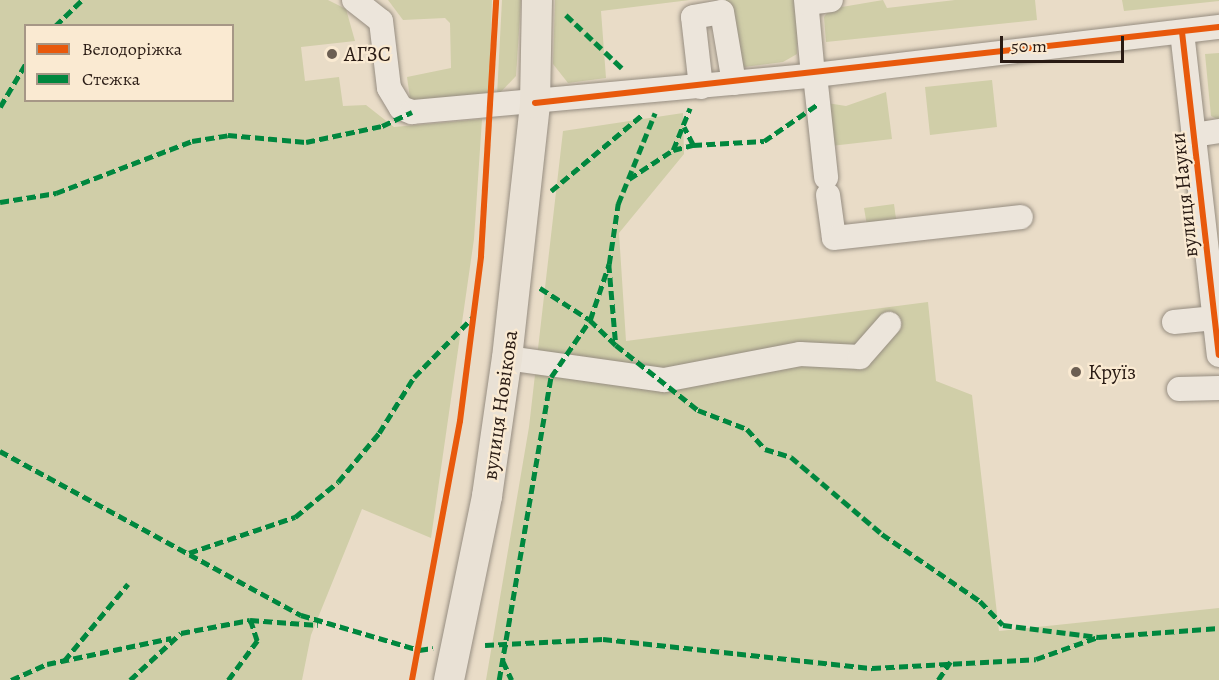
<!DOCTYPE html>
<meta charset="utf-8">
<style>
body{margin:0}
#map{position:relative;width:1219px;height:680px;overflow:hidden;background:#e9dcc7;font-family:Alegreya,serif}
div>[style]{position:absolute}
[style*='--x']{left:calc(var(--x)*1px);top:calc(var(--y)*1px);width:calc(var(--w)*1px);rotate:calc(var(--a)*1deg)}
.green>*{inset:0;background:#d0cea8}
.roads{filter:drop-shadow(0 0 2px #968d81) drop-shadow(0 0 2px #968d81)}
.minor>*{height:24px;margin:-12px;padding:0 12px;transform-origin:12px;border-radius:12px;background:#ece5db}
.major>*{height:30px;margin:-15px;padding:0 15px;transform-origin:15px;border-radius:15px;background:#e9e1d5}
.quiet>*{height:4.5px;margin-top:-2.25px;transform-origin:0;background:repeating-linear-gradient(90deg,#00873e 0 9px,transparent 0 13.5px)}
.cycleway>*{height:6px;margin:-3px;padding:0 3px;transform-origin:3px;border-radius:3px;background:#e8590c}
.dots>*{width:16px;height:16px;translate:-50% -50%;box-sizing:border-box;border:3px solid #faead2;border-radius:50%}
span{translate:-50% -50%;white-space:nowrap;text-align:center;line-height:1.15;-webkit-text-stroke:4.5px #faead2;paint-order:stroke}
.poi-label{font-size:21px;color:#291b14}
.left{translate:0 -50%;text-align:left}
.street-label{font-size:21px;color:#291b14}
.legend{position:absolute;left:24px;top:24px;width:210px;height:78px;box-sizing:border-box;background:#faead2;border:2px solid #a69786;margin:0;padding:8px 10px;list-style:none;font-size:18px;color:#291b14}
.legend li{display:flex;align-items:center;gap:12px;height:30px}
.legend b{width:30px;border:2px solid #a69786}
.scale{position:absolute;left:1000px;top:36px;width:124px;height:27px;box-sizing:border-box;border:3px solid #291b14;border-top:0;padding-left:8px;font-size:18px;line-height:21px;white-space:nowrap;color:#291b14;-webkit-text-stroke:4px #faead2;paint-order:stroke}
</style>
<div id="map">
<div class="green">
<i style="clip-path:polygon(evenodd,0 0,328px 0,346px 9px,355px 41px,301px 47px,305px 81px,339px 77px,343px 106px,366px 105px,394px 127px,482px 119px,474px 239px,431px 538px,362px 509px,311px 635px,302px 680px,0 680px,0 0,26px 26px,232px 26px,232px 100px,26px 100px,26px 26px)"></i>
<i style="clip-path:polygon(388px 0,492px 0,489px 100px,418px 105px,410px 98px,407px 77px,451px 68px,450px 23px,445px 18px,403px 20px)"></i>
<i style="clip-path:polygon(502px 0,521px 0,516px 76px,497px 96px)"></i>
<i style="clip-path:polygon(555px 0,690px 0,601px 11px,606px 78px,568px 83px,553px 64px)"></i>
<i style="clip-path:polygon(724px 0,798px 0,797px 54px,783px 62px,736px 68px)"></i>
<i style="clip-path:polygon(883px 0,887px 8px,955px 0,1035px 0,1037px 20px,826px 42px,824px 17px,830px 9px)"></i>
<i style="clip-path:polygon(1122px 0,1219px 0,1219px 1px,1124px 11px)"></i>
<i style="clip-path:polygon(1219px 53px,1219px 120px,1211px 116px,1205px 54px)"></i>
<i style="clip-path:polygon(992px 80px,997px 127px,930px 135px,925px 87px)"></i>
<i style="clip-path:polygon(886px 92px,892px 139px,831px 146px,827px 103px,846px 106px)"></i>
<i style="clip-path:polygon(683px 113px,684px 154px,619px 233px,626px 341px,928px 302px,936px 381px,972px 395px,999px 631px,1219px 608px,1219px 680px,486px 680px,529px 427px,563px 131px)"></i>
<i style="clip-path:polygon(894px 204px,896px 219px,868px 231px,864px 208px)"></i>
</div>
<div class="roads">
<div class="minor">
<i style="--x:354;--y:0;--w:34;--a:38"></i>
<i style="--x:381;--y:21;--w:67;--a:83.2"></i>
<i style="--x:389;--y:88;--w:23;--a:59"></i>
<i style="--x:401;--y:108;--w:12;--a:20"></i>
<i style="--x:412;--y:112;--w:405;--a:-5.2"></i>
<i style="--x:815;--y:75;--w:407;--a:-6.8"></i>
<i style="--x:806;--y:0;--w:76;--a:84.7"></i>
<i style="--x:807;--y:3;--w:24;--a:-7"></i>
<i style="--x:1182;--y:32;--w:325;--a:83.5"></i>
<i style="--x:815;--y:75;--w:103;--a:83.8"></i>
<i style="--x:701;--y:87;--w:70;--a:-96.5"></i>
<i style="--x:693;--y:17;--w:29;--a:-10"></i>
<i style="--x:722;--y:12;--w:72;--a:80.4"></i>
<i style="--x:1194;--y:135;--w:25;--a:-9"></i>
<i style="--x:828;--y:195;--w:43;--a:82.1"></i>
<i style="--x:834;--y:238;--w:188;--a:-6.4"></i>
<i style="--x:1174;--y:322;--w:41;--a:-5.6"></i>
<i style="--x:507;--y:358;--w:159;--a:8"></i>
<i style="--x:664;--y:380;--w:138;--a:-10.8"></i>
<i style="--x:800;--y:354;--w:60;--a:2.9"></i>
<i style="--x:860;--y:357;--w:44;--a:-48.7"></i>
<i style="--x:1179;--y:389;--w:40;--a:-1.4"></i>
</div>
<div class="major">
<i style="--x:449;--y:680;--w:188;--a:-78.3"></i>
<i style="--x:487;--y:496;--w:139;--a:-81.8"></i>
<i style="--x:507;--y:358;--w:257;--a:-83.7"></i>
<i style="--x:535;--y:103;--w:103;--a:-88.9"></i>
</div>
</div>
<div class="quiet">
<i style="--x:566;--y:15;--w:81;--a:43.5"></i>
<i style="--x:55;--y:26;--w:37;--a:-44"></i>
<i style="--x:0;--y:107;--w:51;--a:-59.4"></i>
<i style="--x:693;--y:145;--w:71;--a:-3.2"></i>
<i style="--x:764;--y:141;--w:65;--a:-34.4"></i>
<i style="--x:673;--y:150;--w:21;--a:-14"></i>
<i style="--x:693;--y:145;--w:20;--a:-117"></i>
<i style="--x:629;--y:179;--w:53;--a:-33.4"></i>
<i style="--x:673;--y:150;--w:45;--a:-68"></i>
<i style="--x:551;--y:191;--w:120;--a:-39.9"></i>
<i style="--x:0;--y:202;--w:57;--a:-9.1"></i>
<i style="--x:56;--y:193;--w:146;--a:-20.9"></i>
<i style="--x:192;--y:141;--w:36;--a:-9"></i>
<i style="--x:228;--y:135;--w:78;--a:5.1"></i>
<i style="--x:306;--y:142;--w:78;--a:-11.9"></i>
<i style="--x:382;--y:126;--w:33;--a:-25"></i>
<i style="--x:609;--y:264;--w:81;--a:85.1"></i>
<i style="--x:616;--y:345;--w:105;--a:38.4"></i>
<i style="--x:698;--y:410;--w:53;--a:21.2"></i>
<i style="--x:747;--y:429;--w:27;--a:48"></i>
<i style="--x:765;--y:449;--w:27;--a:17"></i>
<i style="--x:791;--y:457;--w:119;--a:40.2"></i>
<i style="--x:882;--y:534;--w:119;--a:34.4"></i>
<i style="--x:980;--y:601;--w:33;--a:46"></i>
<i style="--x:1003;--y:625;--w:96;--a:7.2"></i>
<i style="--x:540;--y:288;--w:59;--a:32.6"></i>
<i style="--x:590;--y:320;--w:36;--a:44"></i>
<i style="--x:0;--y:451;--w:343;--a:28.6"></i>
<i style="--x:301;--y:615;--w:123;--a:16.5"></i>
<i style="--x:419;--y:650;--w:14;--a:-8"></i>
<i style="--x:189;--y:553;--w:112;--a:-18.8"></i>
<i style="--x:295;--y:517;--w:55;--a:-39.1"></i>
<i style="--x:338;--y:482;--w:64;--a:-50.1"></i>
<i style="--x:379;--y:433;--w:66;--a:-58"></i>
<i style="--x:414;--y:377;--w:84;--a:-45.5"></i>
<i style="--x:485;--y:645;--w:118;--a:-2.9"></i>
<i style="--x:603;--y:639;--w:271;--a:6.2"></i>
<i style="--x:872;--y:668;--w:164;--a:-3.1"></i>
<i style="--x:1036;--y:659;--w:66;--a:-19.5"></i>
<i style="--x:1098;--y:637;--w:121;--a:-4.3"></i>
<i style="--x:64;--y:661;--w:100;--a:-50.3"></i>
<i style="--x:503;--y:661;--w:21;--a:65"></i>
<i style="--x:11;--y:680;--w:39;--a:-24"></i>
<i style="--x:47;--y:664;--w:127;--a:-11.8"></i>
<i style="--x:130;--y:680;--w:69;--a:-42.7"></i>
<i style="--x:181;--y:633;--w:70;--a:-10.7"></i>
<i style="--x:250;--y:620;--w:68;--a:4.2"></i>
<i style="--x:228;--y:680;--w:49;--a:-53.4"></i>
<i style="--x:257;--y:641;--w:22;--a:-108"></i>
<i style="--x:499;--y:680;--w:307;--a:-80.3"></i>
<i style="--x:551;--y:377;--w:69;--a:-55.6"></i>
<i style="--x:590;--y:320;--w:59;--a:-71.3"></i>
<i style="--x:609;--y:264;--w:61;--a:-81.5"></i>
<i style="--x:618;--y:204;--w:98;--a:-67.9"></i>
<i style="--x:938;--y:680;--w:22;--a:-56"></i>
</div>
<div class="cycleway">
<i style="--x:1182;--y:32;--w:325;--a:83.5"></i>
<i style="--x:535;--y:103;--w:688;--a:-6.34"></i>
<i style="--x:412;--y:680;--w:263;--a:-79.5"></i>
<i style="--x:460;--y:421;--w:166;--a:-82.7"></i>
<i style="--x:481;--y:256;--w:256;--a:-86.6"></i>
</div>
<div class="dots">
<i style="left:332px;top:54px;background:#6c5f53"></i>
<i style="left:1076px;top:372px;background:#6c5f53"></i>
</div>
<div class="poi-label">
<span class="left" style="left:344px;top:54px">АГЗС</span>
<span class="left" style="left:1088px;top:372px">Круїз</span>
</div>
<div class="street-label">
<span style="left:1184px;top:195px;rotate:-96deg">вулиця Науки</span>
<span style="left:500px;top:405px;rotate:-82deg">вулиця Новікова</span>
</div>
<ul class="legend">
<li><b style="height:8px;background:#e8590c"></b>Велодоріжка</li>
<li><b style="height:8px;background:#00873e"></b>Стежка</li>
</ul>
<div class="scale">50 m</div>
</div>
